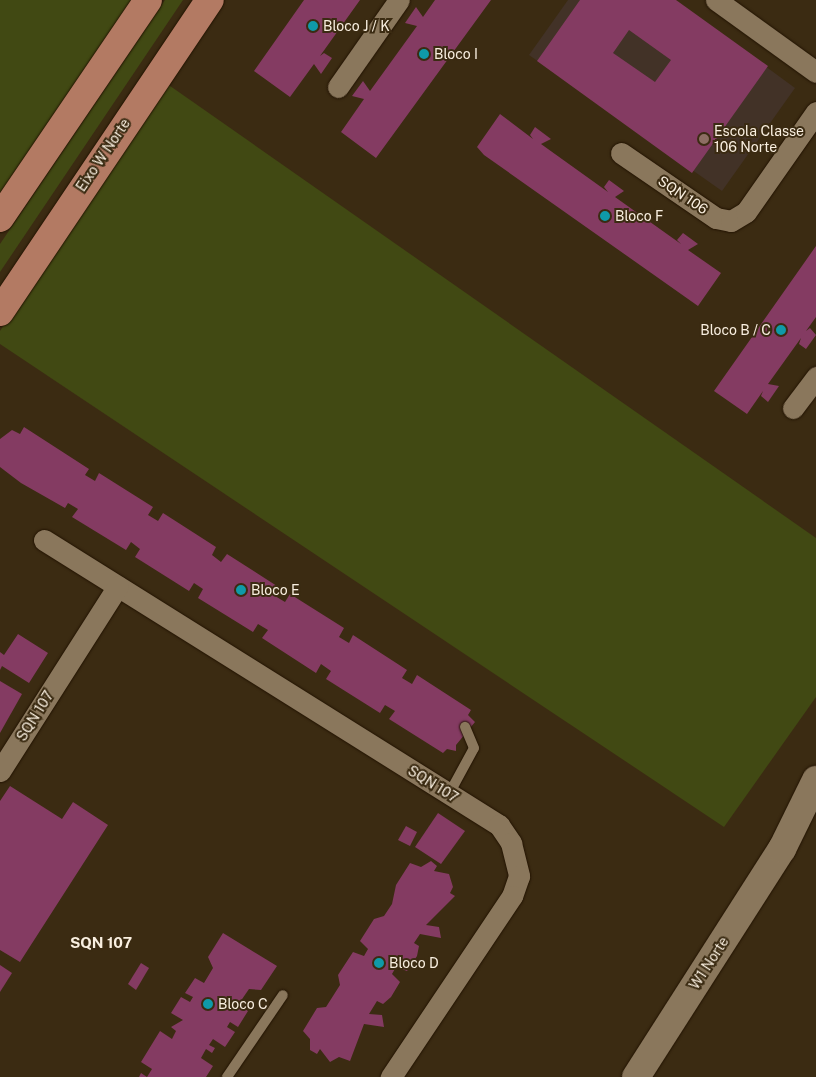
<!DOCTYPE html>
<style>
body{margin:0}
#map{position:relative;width:816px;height:1077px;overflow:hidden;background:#3b2b12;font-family:"Public Sans",sans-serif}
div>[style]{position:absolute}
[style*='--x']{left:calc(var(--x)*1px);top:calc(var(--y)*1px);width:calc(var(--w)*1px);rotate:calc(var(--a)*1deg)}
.education>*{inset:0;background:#423227}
.green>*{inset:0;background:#414913}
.building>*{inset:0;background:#843b62}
.roads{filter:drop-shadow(0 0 1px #221300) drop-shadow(0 0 1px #221300)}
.lane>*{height:10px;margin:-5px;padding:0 5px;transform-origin:5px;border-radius:5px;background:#8a775c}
.street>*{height:21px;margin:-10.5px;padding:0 10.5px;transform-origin:10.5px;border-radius:10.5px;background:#8a775c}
.secondary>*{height:28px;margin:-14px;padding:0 14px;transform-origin:14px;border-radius:14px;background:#8a775c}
.primary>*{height:28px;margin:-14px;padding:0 14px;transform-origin:14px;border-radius:14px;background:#b37a63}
.dots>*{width:14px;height:14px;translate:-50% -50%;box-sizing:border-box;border:2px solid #3b2b12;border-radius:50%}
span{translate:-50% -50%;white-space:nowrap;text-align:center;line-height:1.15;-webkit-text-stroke:4px #3b2b12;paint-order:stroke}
.poi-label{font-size:14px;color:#f9efe0}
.left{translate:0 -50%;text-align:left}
.right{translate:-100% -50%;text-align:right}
.street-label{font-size:14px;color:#f9efe0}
.neighbourhood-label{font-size:15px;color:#f9efe0;font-weight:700}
</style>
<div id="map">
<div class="education">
<i style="clip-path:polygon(568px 0,675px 0,795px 88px,722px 191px,529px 55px)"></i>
</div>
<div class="green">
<i style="clip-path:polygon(0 0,139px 0,0 201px)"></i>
<i style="clip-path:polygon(165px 0,183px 0,0 272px,0 244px)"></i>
<i style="clip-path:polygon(163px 81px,816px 538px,816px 697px,724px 827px,0 344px,0 331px)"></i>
</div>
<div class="building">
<i style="clip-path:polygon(304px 0,360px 0,320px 56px,324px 53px,332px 58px,321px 74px,314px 64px,290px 97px,254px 71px)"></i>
<i style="clip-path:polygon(435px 0,491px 0,376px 158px,341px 132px,364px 99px,352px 96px,363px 81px,370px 91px,417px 26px,405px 23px,416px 7px,423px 17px)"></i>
<i style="clip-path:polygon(evenodd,580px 0,676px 0,768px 66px,692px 173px,537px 61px,580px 0,629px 30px,671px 60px,655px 82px,613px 53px,629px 30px)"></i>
<i style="clip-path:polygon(500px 114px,533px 139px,530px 135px,535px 127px,551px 139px,541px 144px,608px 192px,604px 187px,609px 180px,624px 191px,615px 197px,681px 244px,677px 240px,683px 233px,698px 244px,688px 250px,721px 273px,698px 306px,484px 155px,477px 147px)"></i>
<i style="clip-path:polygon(816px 246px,816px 317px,806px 331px,810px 328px,816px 335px,806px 349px,799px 344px,801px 338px,768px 384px,779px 386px,768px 402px,761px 396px,763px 391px,747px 414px,714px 391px)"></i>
<i style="clip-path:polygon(24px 427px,89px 469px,85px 475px,95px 481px,99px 473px,153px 507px,148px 515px,158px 521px,163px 513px,216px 547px,212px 555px,221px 562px,227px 554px,280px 588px,275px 596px,285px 602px,290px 594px,344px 628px,339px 637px,349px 643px,353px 635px,407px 670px,402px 678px,412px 684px,417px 675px,471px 710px,468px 715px,475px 722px,456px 745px,456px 751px,447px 749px,443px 753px,389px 719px,395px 711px,385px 705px,380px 713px,326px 679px,331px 671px,321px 664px,316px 673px,262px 638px,268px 630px,258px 624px,253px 632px,198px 598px,203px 589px,194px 583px,189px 591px,135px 557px,140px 549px,131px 542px,126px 550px,72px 517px,78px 509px,68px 503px,65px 508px,21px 483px,0 467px,0 439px,12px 430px,20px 434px)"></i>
<i style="clip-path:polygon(18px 634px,48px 653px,29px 683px,2px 666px,0 670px,0 652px,4px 655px)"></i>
<i style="clip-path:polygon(0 681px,22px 694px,0 733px)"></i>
<i style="clip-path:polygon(10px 786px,62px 819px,73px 802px,108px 825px,20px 962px,0 950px,0 801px)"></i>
<i style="clip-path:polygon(438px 813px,465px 831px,441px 864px,415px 847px)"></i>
<i style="clip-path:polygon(406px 826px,417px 832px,410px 846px,398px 840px)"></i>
<i style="clip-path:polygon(431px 861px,437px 866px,434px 871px,449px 874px,453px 887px,450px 893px,455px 896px,426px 925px,439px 927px,441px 938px,420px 934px,414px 943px,419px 946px,417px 956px,407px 971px,396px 967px,392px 974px,400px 982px,391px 997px,383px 1004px,377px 1001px,369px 1014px,382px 1015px,384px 1027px,364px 1024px,350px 1061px,339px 1057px,330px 1062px,320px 1049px,317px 1054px,310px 1050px,310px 1039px,303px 1031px,317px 1008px,326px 1007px,340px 985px,338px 975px,353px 952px,364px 956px,368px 949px,360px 941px,374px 919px,384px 916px,392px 904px,396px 885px,410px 863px,421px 867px)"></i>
<i style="clip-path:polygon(223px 933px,277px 966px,261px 990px,249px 989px,238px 1005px,248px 1011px,238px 1027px,230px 1022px,227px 1027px,235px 1032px,225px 1047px,213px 1039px,209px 1045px,215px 1048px,212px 1053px,206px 1049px,201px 1058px,213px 1066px,206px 1077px,139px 1077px,141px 1073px,147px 1077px,152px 1069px,141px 1062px,160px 1031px,172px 1039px,176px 1031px,171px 1027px,183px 1020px,171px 1013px,181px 997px,190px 1002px,193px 997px,185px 993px,195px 978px,204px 983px,213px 968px,208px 957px)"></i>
<i style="clip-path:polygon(141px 963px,149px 968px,136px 990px,128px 984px)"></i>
<i style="clip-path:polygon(0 965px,12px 973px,0 992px)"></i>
</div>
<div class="roads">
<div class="lane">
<i style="--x:449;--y:794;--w:52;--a:-61.5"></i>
<i style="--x:474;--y:748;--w:23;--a:-113"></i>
<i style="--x:227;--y:1077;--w:99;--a:-55.7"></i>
</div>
<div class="street">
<i style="--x:716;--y:0;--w:123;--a:35.8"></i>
<i style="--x:338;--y:87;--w:106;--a:-55"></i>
<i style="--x:621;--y:153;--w:115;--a:34.4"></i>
<i style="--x:716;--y:218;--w:15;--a:11"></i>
<i style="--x:731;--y:221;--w:17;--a:-31"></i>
<i style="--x:746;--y:212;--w:122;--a:-55"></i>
<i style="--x:793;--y:408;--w:39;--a:-53"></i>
<i style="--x:44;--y:540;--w:537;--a:32.06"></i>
<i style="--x:499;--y:825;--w:22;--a:56"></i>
<i style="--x:511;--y:843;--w:34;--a:76"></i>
<i style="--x:519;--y:876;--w:21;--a:109"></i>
<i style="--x:512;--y:896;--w:218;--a:123.8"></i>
<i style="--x:0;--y:771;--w:219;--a:-57.5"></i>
</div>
<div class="secondary">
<i style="--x:636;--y:1077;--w:271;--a:-57.4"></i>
<i style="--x:782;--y:849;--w:77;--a:-63.8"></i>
</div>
<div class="primary">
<i style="--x:0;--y:218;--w:263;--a:-55.8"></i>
<i style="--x:0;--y:312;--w:376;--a:-56.1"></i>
</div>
</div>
<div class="dots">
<i style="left:313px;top:26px;background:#0f9aa8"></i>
<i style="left:424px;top:54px;background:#0f9aa8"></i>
<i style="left:704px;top:139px;background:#8d6e63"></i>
<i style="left:605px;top:216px;background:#0f9aa8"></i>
<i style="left:781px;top:330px;background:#0f9aa8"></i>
<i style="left:241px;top:590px;background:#0f9aa8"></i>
<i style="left:379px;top:963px;background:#0f9aa8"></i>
<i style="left:208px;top:1004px;background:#0f9aa8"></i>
</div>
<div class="poi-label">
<span class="left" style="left:323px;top:26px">Bloco J / K</span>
<span class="left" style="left:434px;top:54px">Bloco I</span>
<span class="left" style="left:714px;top:139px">Escola Classe<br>106 Norte</span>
<span class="left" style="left:615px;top:216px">Bloco F</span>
<span class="right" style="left:771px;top:330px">Bloco B / C</span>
<span class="left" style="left:251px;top:590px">Bloco E</span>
<span class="left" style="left:389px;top:963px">Bloco D</span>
<span class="left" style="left:218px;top:1004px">Bloco C</span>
</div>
<div class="street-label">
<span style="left:103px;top:155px;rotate:-56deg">Eixo W Norte</span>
<span style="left:683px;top:195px;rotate:34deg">SQN 106</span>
<span style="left:35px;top:716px;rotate:-58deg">SQN 107</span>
<span style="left:433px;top:784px;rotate:32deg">SQN 107</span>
<span style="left:709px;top:963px;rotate:-57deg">W1 Norte</span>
</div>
<div class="neighbourhood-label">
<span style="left:101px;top:943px">SQN 107</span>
</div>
</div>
